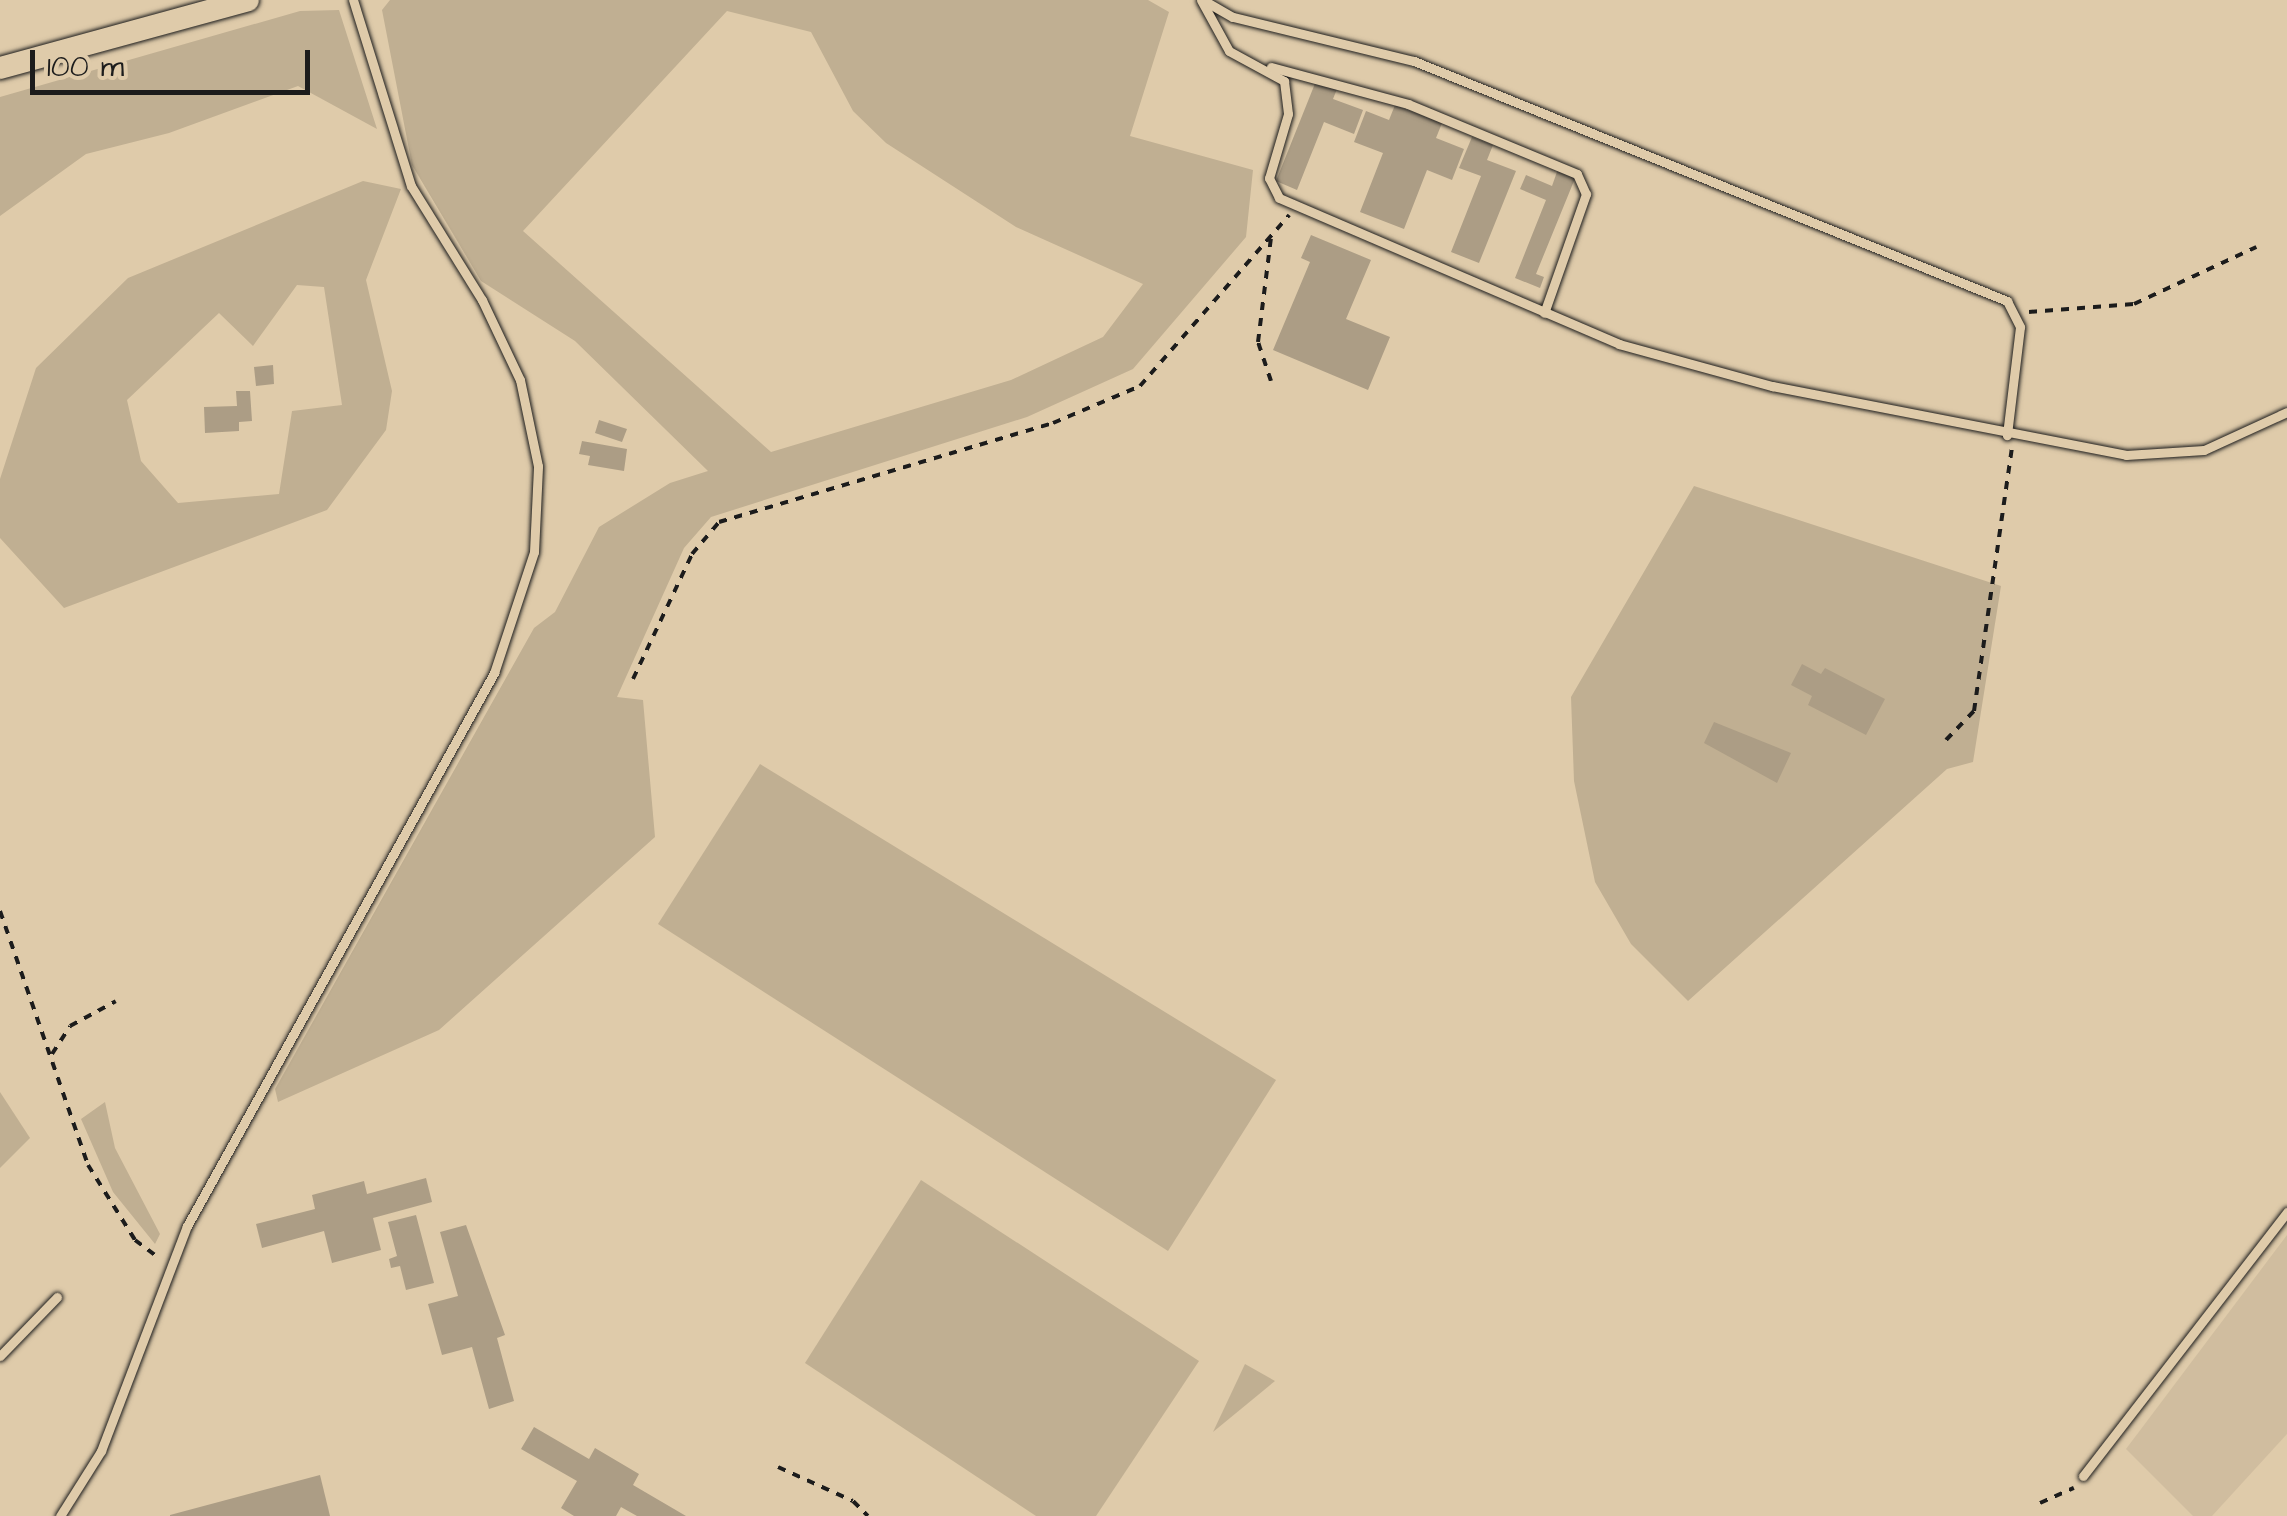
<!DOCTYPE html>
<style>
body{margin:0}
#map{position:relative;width:2287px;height:1516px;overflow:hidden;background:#dfcbaa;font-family:"Architects Daughter",sans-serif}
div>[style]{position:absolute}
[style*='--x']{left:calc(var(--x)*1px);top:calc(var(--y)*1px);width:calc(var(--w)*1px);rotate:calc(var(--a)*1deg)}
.built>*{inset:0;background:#d0bd9f}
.green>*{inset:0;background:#c0af92}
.building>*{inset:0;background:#ac9d85}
.path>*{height:4px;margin-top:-2px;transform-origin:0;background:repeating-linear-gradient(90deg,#1c1c1c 0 8px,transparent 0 16px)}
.roads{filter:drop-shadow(0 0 2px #1c1c1c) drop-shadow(0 0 2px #1c1c1c)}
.lane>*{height:9px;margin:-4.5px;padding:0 4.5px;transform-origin:4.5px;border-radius:4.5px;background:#dfcbaa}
.secondary>*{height:22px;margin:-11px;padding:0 11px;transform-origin:11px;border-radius:11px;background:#dfcbaa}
span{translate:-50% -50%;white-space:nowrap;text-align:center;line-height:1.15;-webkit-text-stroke:10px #dfcbaa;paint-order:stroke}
.scale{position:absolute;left:30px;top:50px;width:280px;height:45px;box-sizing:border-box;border:5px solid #1c1c1c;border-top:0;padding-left:12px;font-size:30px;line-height:35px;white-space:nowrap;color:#1c1c1c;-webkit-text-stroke:8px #dfcbaa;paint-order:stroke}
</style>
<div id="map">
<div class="built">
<i style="clip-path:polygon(2287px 1235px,2287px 1434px,2212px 1516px,2193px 1516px,2126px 1449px)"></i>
</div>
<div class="green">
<i style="clip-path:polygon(evenodd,390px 0,1148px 0,1169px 12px,1130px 136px,1253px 170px,1246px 237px,1133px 369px,1027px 417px,711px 517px,684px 548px,617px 697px,643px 700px,655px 837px,439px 1030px,278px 1102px,275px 1089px,534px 628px,555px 612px,599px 527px,670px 483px,708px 471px,575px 341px,481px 281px,412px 165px,382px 10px,390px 0,727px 11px,811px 32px,853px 111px,886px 143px,1016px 227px,1143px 284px,1103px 337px,1011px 380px,771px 452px,523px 231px,727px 11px)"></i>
<i style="clip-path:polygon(339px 10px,377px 129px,298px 86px,169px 133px,86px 154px,0 216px,0 97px,300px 11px)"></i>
<i style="clip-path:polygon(evenodd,363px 181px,401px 189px,366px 280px,392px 391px,386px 430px,327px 510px,64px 608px,0 538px,0 479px,36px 368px,128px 278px,363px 181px,297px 285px,324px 287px,342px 405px,292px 411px,279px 494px,178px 503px,141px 461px,127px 400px,219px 313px,253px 346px,297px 285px)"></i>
<i style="clip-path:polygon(1694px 486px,2001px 586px,1973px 762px,1947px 769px,1688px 1001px,1631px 944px,1595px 882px,1574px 781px,1571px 697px)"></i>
<i style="clip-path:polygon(760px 764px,1276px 1080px,1168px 1251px,658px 924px)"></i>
<i style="clip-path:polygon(0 1092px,30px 1138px,0 1168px)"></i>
<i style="clip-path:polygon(105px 1102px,115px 1148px,160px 1234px,155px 1244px,113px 1192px,81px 1119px)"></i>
<i style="clip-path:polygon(921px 1180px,1199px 1361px,1096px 1516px,1036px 1516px,805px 1363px)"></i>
<i style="clip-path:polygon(1245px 1364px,1275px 1381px,1213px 1432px)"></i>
</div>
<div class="building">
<i style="clip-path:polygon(1318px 76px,1339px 84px,1333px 99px,1363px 110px,1354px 134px,1324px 122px,1297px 190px,1276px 181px)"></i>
<i style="clip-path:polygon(1395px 105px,1442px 123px,1436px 138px,1464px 149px,1452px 180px,1427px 170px,1404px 229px,1360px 212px,1383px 153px,1354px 142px,1366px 111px,1389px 120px)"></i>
<i style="clip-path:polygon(1472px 137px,1493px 145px,1487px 160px,1516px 171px,1479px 263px,1451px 252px,1481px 176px,1459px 168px)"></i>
<i style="clip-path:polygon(1558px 169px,1576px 176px,1536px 274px,1544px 277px,1540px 288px,1515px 278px,1546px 200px,1520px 189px,1526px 175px,1552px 186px)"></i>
<i style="clip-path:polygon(1311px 235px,1371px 260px,1346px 319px,1390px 337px,1368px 390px,1273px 350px,1310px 262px,1301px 258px)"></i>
<i style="clip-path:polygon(273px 365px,274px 384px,256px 386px,254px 367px)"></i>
<i style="clip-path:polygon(236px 391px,250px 391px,252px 421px,239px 422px,239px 431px,205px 433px,204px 407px,237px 406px)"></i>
<i style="clip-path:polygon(599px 420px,627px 429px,622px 442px,595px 433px)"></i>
<i style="clip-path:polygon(582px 441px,627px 449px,624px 471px,588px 465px,590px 456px,579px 454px)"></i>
<i style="clip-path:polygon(1802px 664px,1821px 674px,1825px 668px,1885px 699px,1866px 735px,1808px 705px,1812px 696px,1791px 685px)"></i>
<i style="clip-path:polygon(1714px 722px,1791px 753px,1777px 783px,1704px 743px)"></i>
<i style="clip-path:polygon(426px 1178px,432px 1202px,373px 1218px,381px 1250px,332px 1263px,324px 1231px,262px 1248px,256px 1224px,315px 1209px,312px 1195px,364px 1181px,367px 1194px)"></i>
<i style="clip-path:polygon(416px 1215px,434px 1283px,406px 1290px,400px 1266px,391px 1268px,389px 1259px,397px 1256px,388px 1222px)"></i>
<i style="clip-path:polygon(466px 1225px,505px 1335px,497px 1338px,514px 1401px,489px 1409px,472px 1347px,442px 1355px,428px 1304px,458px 1296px,440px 1232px)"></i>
<i style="clip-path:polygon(534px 1427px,589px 1459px,595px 1448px,639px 1474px,633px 1485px,686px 1516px,637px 1516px,621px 1507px,616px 1516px,574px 1516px,561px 1508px,577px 1481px,521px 1449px)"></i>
<i style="clip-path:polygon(320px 1475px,330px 1516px,170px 1516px,170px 1515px)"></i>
</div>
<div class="path">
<i style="--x:2029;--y:312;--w:105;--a:-4.4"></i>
<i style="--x:2134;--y:304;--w:135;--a:-25"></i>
<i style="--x:1271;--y:381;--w:41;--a:-108.4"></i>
<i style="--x:1258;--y:342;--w:106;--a:-82.9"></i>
<i style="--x:633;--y:679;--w:138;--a:-64.7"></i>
<i style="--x:692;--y:554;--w:42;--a:-49.8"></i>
<i style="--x:719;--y:522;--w:348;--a:-16.5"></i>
<i style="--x:1053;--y:423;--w:95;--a:-23"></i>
<i style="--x:1140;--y:386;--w:227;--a:-48.9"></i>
<i style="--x:1946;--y:740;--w:40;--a:-46"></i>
<i style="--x:1974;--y:711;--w:268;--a:-81.8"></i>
<i style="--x:0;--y:911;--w:269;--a:70.9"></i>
<i style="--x:88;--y:1165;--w:89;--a:57.9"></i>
<i style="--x:135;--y:1240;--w:31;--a:37"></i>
<i style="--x:52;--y:1054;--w:33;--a:-57"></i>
<i style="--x:70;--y:1026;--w:52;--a:-28.5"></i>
<i style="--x:778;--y:1467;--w:82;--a:24.4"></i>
<i style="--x:853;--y:1501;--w:21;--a:45"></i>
<i style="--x:2040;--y:1503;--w:37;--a:-24"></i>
</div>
<div class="roads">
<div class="lane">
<i style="--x:1201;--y:0;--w:58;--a:61.2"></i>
<i style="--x:1229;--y:51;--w:63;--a:28.6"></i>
<i style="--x:1284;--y:81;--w:33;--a:83"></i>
<i style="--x:1288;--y:114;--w:67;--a:106.5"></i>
<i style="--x:1269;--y:178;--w:22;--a:63"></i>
<i style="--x:1279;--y:198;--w:370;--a:23.2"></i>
<i style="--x:1619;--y:344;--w:159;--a:15.4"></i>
<i style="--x:1772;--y:386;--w:361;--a:11"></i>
<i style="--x:2126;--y:455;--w:78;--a:-3.7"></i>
<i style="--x:2204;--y:450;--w:91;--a:-24.6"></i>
<i style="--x:1203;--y:0;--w:34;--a:30"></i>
<i style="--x:1233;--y:17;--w:186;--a:13.7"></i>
<i style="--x:1414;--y:61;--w:640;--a:22.03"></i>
<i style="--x:2007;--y:301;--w:29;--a:63"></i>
<i style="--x:2020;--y:327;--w:109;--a:96.9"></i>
<i style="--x:1271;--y:67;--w:142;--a:15.1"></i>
<i style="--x:1408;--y:104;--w:183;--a:22.5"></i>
<i style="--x:1577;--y:174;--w:22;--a:66"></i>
<i style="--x:1586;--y:194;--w:126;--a:109.4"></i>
<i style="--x:0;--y:1356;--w:82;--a:-46"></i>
<i style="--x:2083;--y:1476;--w:334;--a:-52.3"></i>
<i style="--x:60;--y:1516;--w:77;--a:-57.8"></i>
<i style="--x:101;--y:1451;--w:241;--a:-69.1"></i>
<i style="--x:187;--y:1226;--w:633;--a:-60.96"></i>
<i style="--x:494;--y:673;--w:127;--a:-71.7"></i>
<i style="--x:534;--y:552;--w:86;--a:-87.3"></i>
<i style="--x:538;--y:466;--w:88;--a:-101.8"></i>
<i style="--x:520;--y:380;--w:89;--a:-115.4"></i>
<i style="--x:482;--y:300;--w:134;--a:-121.9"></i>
<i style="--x:411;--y:186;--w:195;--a:-107.3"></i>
</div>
<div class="secondary">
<i style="--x:0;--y:68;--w:257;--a:-15.3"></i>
</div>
</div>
<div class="scale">100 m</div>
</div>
